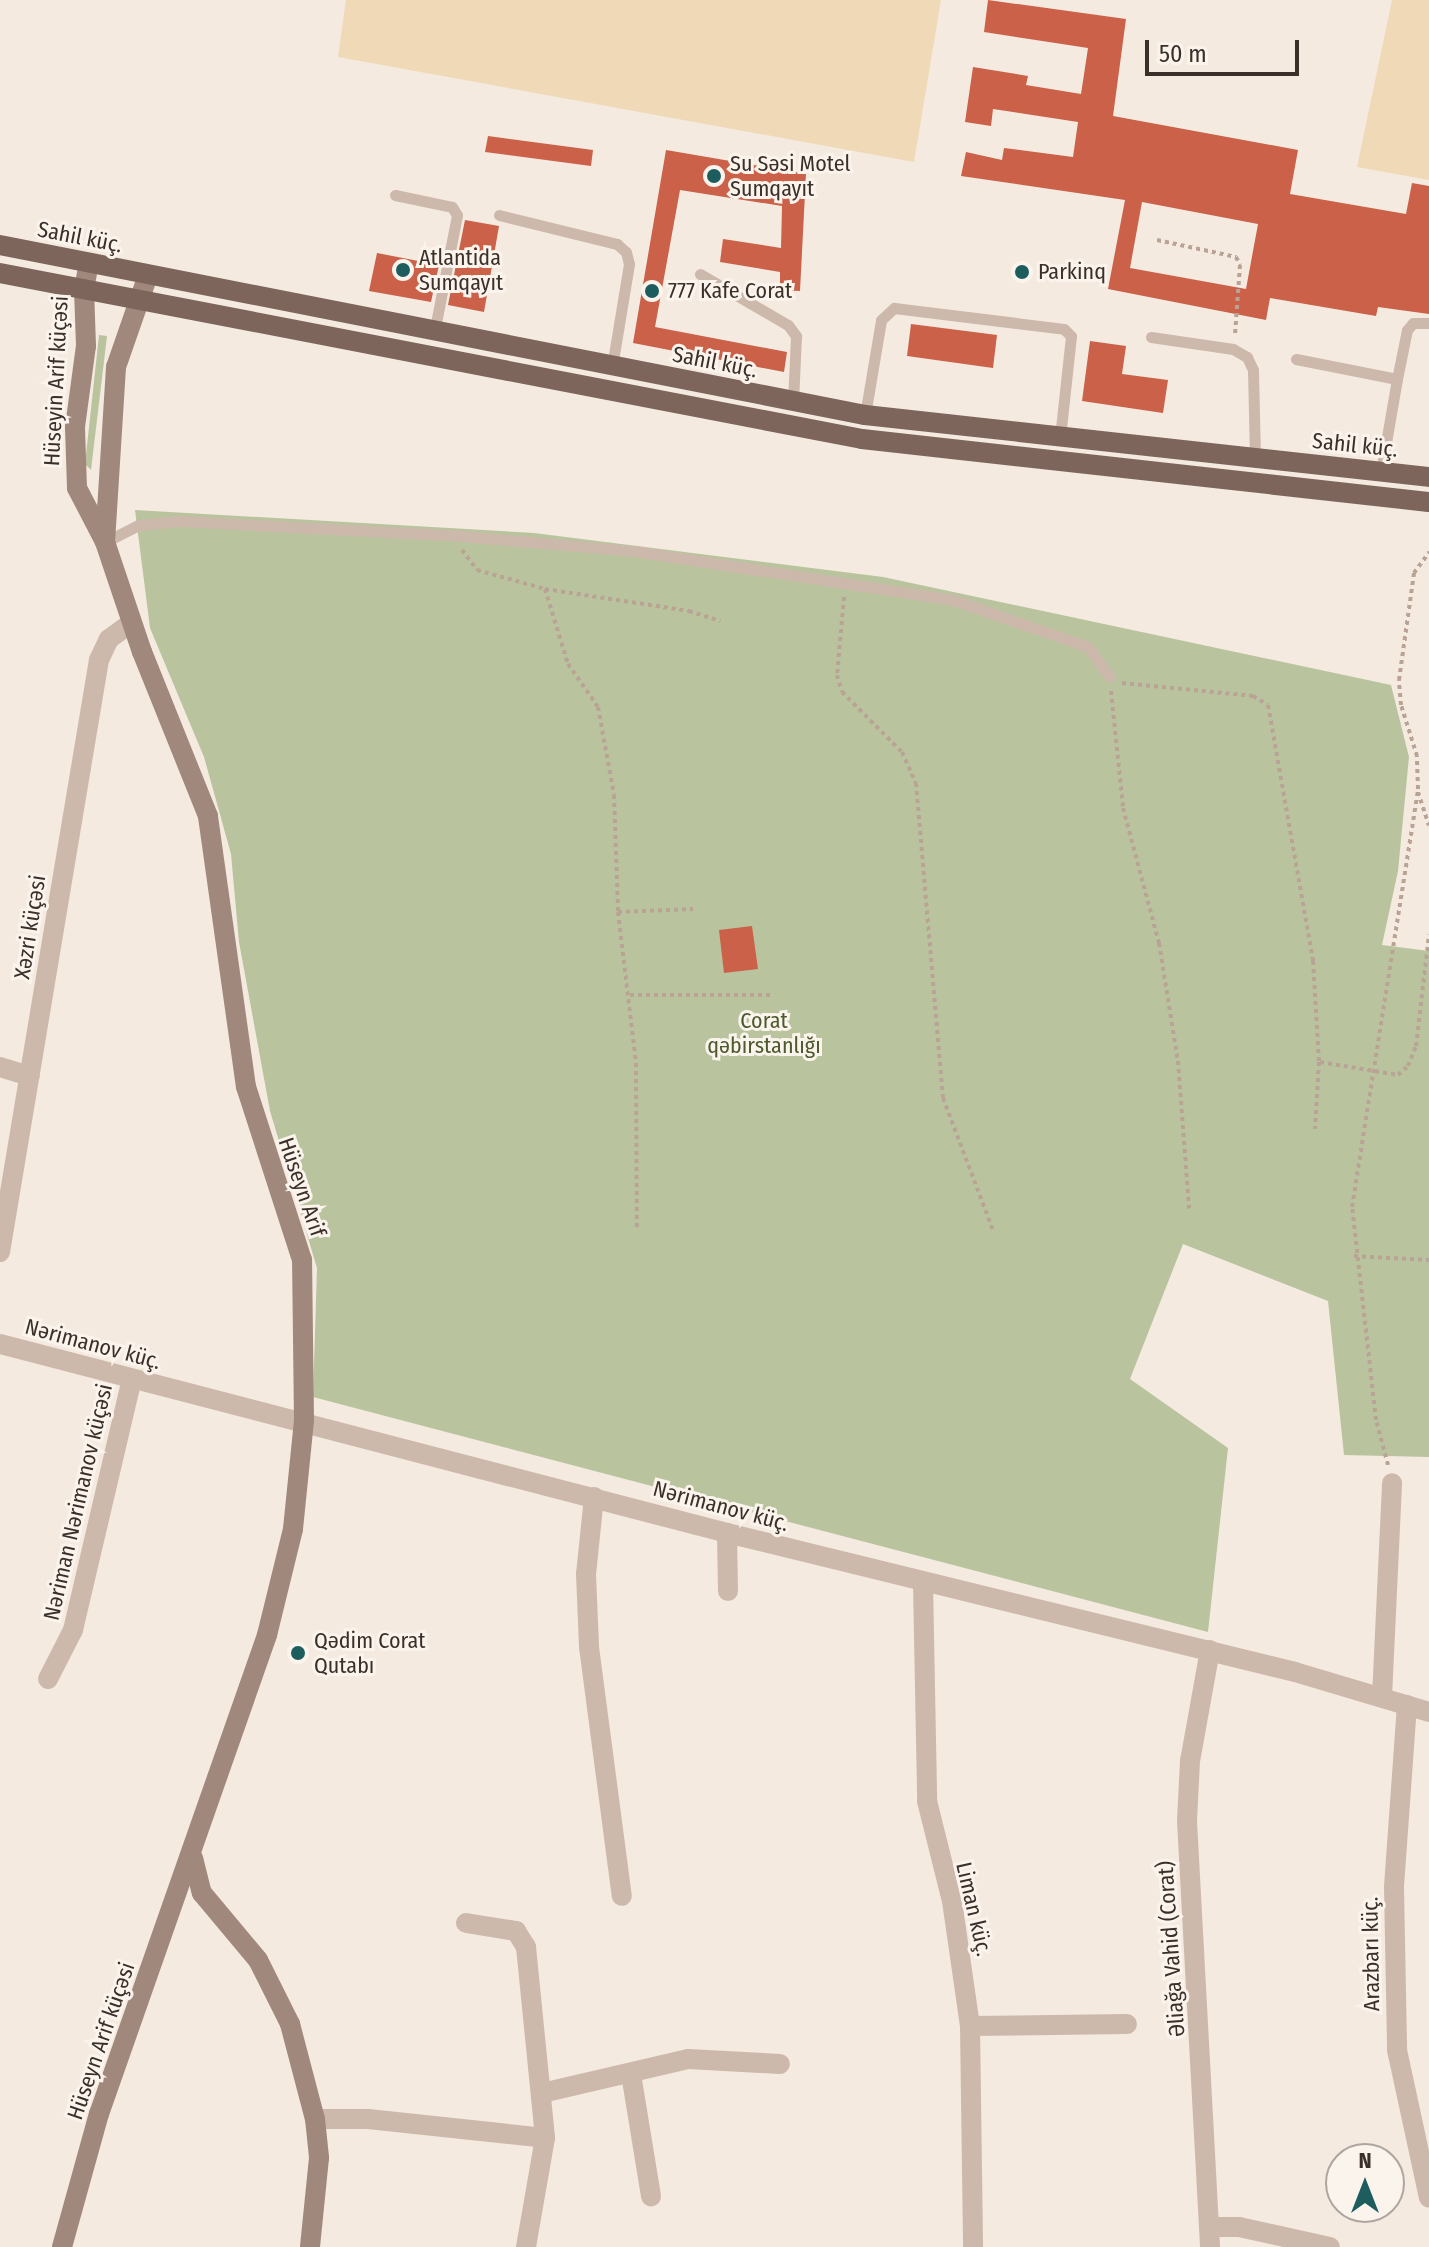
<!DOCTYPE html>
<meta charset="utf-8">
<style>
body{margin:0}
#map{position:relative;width:1429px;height:2247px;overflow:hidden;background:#f4eae0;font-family:"Fira Sans Condensed",sans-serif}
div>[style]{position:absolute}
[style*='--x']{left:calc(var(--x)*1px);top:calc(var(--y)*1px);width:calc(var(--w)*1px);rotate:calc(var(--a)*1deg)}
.green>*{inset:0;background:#b9c49f}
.sand>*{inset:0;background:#f0d9b6}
.building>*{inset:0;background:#ca6148}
.path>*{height:4px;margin-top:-2px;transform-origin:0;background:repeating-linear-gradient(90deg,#b9a395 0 4px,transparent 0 8px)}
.lane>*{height:11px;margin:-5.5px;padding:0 5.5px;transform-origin:5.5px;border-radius:5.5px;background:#cdb9ab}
.street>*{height:20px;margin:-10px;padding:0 10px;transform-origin:10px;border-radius:10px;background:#cdb9ab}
.secondary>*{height:20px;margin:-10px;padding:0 10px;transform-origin:10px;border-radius:10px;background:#a1887c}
.primary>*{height:20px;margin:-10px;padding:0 10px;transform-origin:10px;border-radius:10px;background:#7d655b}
.dots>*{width:22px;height:22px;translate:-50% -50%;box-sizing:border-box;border:4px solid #fbf4ed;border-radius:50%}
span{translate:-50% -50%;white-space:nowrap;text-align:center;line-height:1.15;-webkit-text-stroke:6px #fbf4ed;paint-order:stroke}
.poi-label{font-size:22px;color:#3b2f2a}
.left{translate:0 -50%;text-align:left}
.street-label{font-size:22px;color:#3b2f2a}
.park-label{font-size:22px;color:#4c5a2d}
.north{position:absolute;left:1325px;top:2143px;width:80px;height:80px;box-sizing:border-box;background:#fbf4ed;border:2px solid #aea59f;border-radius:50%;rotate:0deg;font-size:22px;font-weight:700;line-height:32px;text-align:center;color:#3b2f2a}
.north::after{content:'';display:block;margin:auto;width:28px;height:36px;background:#1e5d5e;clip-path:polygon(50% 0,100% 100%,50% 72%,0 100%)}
.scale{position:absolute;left:1145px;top:40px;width:154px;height:36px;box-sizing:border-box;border:4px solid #3b2f2a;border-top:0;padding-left:10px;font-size:24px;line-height:28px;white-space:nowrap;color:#3b2f2a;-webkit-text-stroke:6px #fbf4ed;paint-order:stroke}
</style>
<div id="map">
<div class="green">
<i style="clip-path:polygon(99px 335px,107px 336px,91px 470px,85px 464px)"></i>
<i style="clip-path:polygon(135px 510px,534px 533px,883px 577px,1391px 685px,1409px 757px,1398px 871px,1382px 945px,1429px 951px,1429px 1457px,1344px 1455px,1328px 1301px,1183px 1244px,1130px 1379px,1228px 1448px,1208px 1632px,313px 1397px,317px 1268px,270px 1111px,239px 942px,231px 854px,204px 757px,150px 628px)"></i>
</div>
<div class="sand">
<i style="clip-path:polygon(346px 0,941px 0,914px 162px,338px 57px)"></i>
<i style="clip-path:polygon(1392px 0,1429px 0,1429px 180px,1357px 167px)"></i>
</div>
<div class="building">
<i style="clip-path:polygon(evenodd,988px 0,1126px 19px,1113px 116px,1298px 150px,1290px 194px,1406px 214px,1412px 183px,1429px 186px,1429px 314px,1378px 307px,1376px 316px,1270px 298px,1266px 320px,1108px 289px,1125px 200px,961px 176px,966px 152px,1002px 160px,1004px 148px,1073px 157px,1078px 122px,993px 109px,991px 126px,965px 122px,973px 67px,1028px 76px,1026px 85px,1081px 94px,1088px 48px,984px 32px,988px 0,1142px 202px,1258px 224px,1246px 289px,1130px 268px,1142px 202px)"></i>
<i style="clip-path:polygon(488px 136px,593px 150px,591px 166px,485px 152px)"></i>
<i style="clip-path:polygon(666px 150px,806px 174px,800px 291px,780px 290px,780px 272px,720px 262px,723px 239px,781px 248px,782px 206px,680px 190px,655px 327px,787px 352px,784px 372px,633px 343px)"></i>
<i style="clip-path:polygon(465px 220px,499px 226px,484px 312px,448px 305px)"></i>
<i style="clip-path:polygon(377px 253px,439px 265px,431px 302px,369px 291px)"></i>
<i style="clip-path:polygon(911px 324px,997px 335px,993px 368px,907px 356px)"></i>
<i style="clip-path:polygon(1090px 341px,1126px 346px,1122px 374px,1168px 380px,1163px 413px,1082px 401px)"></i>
<i style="clip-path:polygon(752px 926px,758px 969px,724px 973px,719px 930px)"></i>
</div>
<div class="path">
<i style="--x:1157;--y:240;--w:81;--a:12.1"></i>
<i style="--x:1236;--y:257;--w:9;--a:63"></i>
<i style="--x:1240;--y:265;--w:70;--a:94.1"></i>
<i style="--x:462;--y:550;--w:25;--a:53"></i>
<i style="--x:477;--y:570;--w:71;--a:15.6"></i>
<i style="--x:545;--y:589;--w:146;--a:8.7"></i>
<i style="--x:689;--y:611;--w:33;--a:18"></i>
<i style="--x:545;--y:589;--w:78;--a:73"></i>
<i style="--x:568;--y:664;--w:52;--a:55.1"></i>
<i style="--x:598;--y:707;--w:89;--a:79.7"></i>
<i style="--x:614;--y:795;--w:117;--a:88"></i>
<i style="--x:618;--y:912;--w:152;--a:83.2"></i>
<i style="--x:636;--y:1063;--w:165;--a:89.7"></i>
<i style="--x:844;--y:597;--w:78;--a:95.1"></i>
<i style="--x:837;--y:675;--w:18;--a:74"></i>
<i style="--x:842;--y:692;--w:85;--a:45"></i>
<i style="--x:902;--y:752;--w:34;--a:66"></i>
<i style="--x:916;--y:783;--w:316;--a:85.1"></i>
<i style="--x:943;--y:1098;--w:141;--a:69.3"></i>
<i style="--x:1122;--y:683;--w:132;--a:5.7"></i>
<i style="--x:1253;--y:696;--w:17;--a:31"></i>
<i style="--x:1268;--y:705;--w:260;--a:80"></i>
<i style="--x:1313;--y:961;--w:101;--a:86.6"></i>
<i style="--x:1319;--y:1062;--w:67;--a:93.4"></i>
<i style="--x:1111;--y:691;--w:118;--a:84.1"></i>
<i style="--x:1123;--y:808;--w:140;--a:75.1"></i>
<i style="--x:1159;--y:943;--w:120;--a:80.9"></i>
<i style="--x:1178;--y:1061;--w:148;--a:85.7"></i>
<i style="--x:1418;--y:792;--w:35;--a:72"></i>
<i style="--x:618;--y:912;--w:75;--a:-2.3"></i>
<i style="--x:630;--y:995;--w:143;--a:0"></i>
<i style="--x:1320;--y:1062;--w:79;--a:9.5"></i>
<i style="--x:1398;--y:1075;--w:13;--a:-42"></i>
<i style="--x:1408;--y:1066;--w:22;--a:-68"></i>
<i style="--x:1416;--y:1046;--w:112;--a:-83.3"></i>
<i style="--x:1354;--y:1256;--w:75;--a:3.1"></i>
<i style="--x:1388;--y:1465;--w:47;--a:-104.9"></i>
<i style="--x:1376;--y:1420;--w:214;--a:-96.4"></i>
<i style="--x:1352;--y:1207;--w:423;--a:-81"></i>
<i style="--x:1418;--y:789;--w:33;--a:-92"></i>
<i style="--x:1417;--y:756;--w:53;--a:-107.4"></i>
<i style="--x:1401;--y:705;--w:25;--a:-95"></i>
<i style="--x:1399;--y:680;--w:108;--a:-82"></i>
<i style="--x:1414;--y:573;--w:26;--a:-54"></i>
</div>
<div class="lane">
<i style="--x:395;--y:195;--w:58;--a:11.9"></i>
<i style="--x:452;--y:207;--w:9;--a:58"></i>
<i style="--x:457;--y:215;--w:120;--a:101"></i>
<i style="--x:499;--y:215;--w:122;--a:13.8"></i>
<i style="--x:617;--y:244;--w:12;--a:42"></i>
<i style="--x:626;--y:252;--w:12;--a:76"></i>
<i style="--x:629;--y:264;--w:104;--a:99.4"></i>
<i style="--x:700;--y:274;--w:102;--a:30.1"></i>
<i style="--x:788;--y:325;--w:14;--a:54"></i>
<i style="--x:796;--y:336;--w:65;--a:92.6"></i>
<i style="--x:1151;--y:337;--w:83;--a:8.3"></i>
<i style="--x:1233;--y:349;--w:16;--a:30"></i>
<i style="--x:1247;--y:357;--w:14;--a:65"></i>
<i style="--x:1253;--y:370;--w:89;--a:88.7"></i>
<i style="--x:1296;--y:359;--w:103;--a:11.2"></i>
<i style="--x:1397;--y:379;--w:94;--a:99.8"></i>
<i style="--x:1397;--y:379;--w:50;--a:-78.5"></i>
<i style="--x:1407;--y:330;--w:9;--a:-49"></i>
<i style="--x:1413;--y:323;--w:16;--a:0"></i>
<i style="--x:865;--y:415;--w:96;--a:-80.4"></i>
<i style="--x:881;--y:320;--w:18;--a:-43"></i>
<i style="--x:894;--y:308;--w:171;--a:7"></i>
<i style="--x:1064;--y:329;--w:10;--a:45"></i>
<i style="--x:1071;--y:336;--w:103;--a:96.2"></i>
<i style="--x:105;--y:542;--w:38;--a:-27"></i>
<i style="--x:139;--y:525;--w:40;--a:-5.7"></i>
<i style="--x:179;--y:521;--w:271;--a:3"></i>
<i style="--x:450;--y:535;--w:185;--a:5"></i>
<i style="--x:634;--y:551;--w:324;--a:8.7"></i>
<i style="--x:954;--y:600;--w:142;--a:19.3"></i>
<i style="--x:1088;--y:647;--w:37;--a:54"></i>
</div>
<div class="street">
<i style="--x:0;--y:1067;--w:31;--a:17"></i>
<i style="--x:0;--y:1252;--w:600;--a:-80.51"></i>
<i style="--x:99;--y:660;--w:23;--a:-65"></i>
<i style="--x:109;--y:639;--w:27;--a:-36"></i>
<i style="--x:0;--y:1344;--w:751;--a:14.57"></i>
<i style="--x:727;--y:1533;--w:585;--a:13.75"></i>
<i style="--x:1295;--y:1672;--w:140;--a:16.6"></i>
<i style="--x:594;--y:1497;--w:77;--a:95.9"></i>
<i style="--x:586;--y:1574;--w:73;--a:87.6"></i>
<i style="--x:589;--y:1647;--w:251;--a:82.5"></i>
<i style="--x:727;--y:1533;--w:58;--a:89"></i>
<i style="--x:923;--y:1583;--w:218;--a:88.9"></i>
<i style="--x:927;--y:1801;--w:103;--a:76"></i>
<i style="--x:952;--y:1901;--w:126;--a:81.8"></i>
<i style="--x:970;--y:2026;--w:221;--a:89.2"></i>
<i style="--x:1210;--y:1650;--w:113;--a:100.2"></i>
<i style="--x:1190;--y:1761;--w:60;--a:92.9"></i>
<i style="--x:1187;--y:1821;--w:427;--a:86.9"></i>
<i style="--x:48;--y:1679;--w:55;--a:-63"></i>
<i style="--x:73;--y:1630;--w:258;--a:-76.8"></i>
<i style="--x:1382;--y:1697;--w:214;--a:-87.3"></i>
<i style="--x:1407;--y:1705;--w:183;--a:94.1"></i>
<i style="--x:1394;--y:1888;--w:162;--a:88.9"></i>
<i style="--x:1397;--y:2050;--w:151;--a:77.8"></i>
<i style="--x:466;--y:1923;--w:51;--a:9.1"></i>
<i style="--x:516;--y:1931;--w:19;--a:58"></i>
<i style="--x:526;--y:1947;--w:192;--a:84.3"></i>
<i style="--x:545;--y:2138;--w:111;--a:99.9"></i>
<i style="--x:970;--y:2026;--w:157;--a:-0.7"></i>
<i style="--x:631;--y:2074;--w:124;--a:80.7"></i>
<i style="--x:542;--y:2093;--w:150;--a:-13.1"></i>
<i style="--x:688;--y:2059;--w:92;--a:3.1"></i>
<i style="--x:315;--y:2119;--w:53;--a:0"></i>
<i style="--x:368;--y:2119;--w:178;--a:6.1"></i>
<i style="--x:1210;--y:2227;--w:29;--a:0"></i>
<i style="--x:1239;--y:2227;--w:93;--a:12.4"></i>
</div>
<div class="secondary">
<i style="--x:105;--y:542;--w:175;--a:-86.4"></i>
<i style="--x:116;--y:367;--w:97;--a:-70.8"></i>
<i style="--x:193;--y:1858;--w:36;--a:76"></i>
<i style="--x:202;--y:1893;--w:87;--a:50.1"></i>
<i style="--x:258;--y:1960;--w:72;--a:63.4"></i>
<i style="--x:290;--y:2024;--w:98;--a:75.3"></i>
<i style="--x:315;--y:2119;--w:39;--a:84"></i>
<i style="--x:319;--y:2158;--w:89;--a:95.8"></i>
<i style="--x:62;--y:2247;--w:138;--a:-74.5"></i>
<i style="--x:99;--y:2114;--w:508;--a:-70.67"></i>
<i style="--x:267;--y:1635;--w:109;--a:-76.2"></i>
<i style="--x:293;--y:1529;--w:110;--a:-84.2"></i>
<i style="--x:304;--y:1420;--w:160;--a:-90.7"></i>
<i style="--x:302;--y:1260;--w:182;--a:-107.9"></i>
<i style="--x:246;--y:1087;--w:274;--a:-98"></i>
<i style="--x:208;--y:816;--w:177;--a:-111.9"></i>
<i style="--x:142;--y:652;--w:116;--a:-108.6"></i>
<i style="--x:105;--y:542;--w:61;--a:-117.4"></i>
<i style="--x:77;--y:488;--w:61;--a:-91.9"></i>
<i style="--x:75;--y:427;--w:82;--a:-82.3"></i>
<i style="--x:86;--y:346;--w:56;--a:-92"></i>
<i style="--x:84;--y:290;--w:27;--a:-80"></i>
</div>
<div class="primary">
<i style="--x:0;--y:245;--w:882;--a:11.12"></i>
<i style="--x:865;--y:415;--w:567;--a:6.27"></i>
<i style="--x:0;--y:273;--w:878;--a:10.9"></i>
<i style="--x:862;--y:439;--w:570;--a:6.34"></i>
</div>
<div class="dots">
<i style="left:714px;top:176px;background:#1e5d5e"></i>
<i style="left:403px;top:270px;background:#1e5d5e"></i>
<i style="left:1022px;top:272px;background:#1e5d5e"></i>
<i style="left:652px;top:291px;background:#1e5d5e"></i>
<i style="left:298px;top:1653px;background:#1e5d5e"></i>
</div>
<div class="poi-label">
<span class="left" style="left:730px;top:176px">Su Səsi Motel<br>Sumqayıt</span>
<span class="left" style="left:419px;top:270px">Atlantida<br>Sumqayıt</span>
<span class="left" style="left:1038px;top:272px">Parkinq</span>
<span class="left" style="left:668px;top:291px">777 Kafe Corat</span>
<span class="left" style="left:314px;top:1653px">Qədim Corat<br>Qutabı</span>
</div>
<div class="street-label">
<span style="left:80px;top:237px;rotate:11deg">Sahil küç.</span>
<span style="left:715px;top:362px;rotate:11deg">Sahil küç.</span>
<span style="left:56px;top:381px;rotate:-87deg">Hüseyin Arif küçəsi</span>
<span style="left:1355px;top:445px;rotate:6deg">Sahil küç.</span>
<span style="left:30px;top:927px;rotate:-81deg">Xəzri küçəsi</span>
<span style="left:302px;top:1187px;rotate:71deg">Hüseyn Arif</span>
<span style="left:93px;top:1344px;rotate:15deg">Nərimanov küç.</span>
<span style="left:78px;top:1502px;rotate:-77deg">Nəriman Nərimanov küçəsi</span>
<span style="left:721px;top:1506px;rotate:15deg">Nərimanov küç.</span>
<span style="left:974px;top:1909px;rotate:77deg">Liman küç.</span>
<span style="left:1171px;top:1949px;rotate:-94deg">Əliağa Vahid (Corat)</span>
<span style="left:1371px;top:1954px;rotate:-91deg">Arazbarı küç.</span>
<span style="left:101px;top:2041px;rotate:-71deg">Hüseyn Arif küçəsi</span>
</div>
<div class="park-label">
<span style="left:764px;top:1033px">Corat<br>qəbirstanlığı</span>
</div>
<div class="north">N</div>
<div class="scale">50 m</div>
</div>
